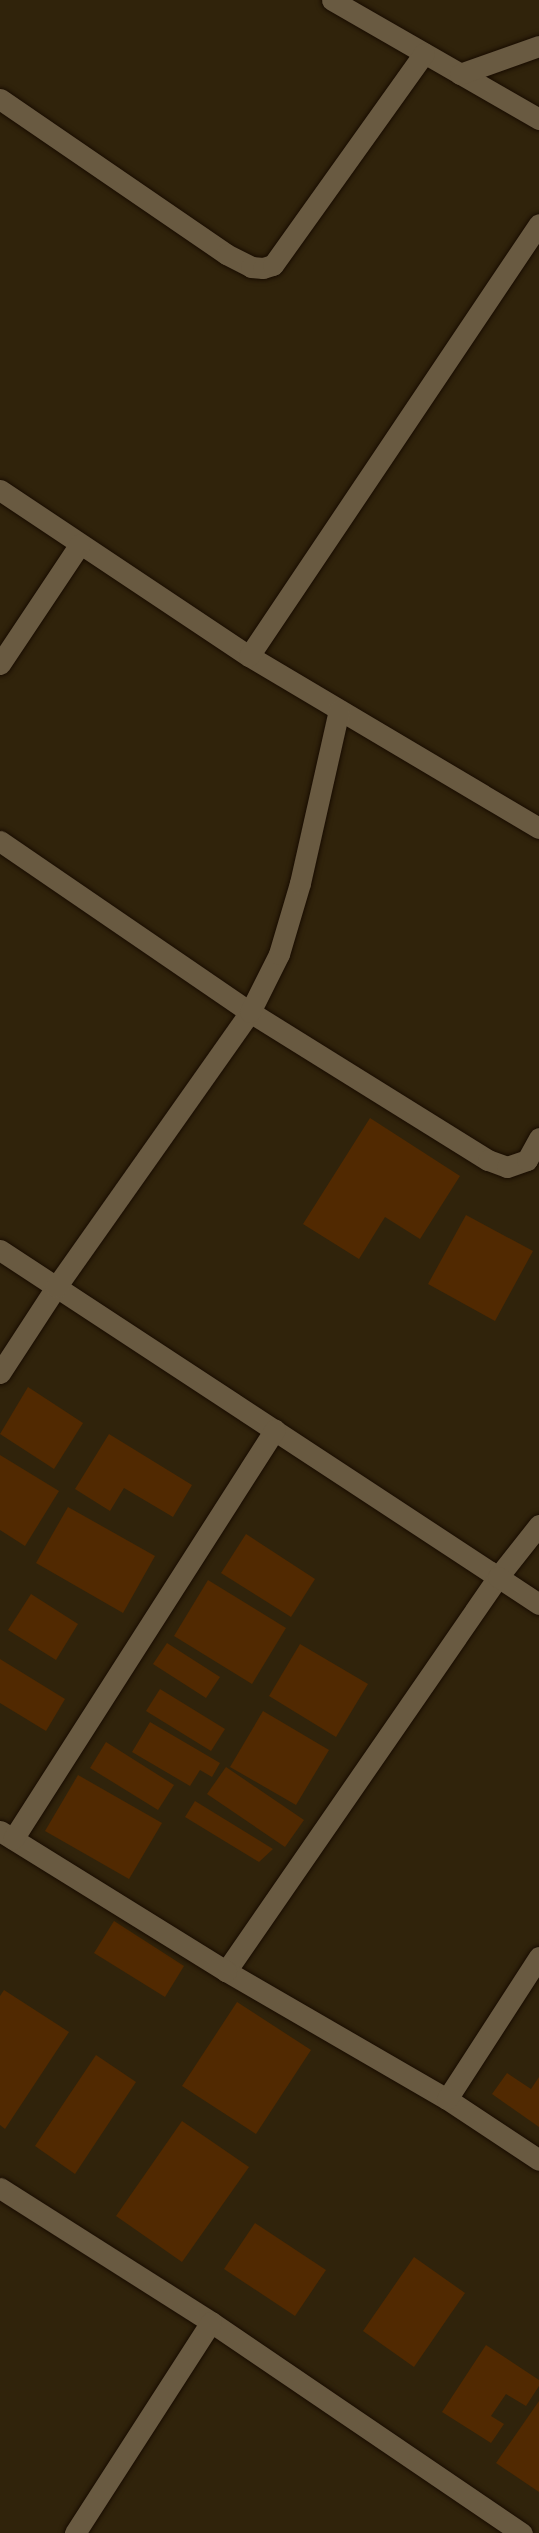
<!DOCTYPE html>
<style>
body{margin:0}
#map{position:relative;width:539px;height:2533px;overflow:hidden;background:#30230b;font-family:Lato,sans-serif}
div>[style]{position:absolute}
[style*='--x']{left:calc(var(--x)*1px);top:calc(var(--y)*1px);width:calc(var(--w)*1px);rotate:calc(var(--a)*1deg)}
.building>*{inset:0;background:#512901}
.roads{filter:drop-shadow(0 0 2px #180c00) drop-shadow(0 0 2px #180c00)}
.minor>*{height:21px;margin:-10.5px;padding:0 10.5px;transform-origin:10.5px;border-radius:10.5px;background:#695a41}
span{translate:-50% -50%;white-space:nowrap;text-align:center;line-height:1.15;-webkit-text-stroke:7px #261a03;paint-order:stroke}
</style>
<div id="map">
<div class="building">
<i style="clip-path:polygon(370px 1118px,460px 1176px,420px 1239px,385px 1217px,359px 1259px,303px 1224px)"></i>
<i style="clip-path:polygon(466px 1215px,533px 1251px,495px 1321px,428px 1284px)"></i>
<i style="clip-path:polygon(28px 1387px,83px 1423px,54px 1469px,0 1434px)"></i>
<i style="clip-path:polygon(109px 1434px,192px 1485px,173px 1517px,124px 1488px,110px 1511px,75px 1489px)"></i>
<i style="clip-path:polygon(0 1455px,59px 1491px,25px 1546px,0 1530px)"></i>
<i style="clip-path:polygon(68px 1507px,155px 1556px,123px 1613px,36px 1563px)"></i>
<i style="clip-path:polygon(246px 1534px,315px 1579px,291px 1617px,221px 1573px)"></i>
<i style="clip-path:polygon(208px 1580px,286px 1628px,252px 1684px,174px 1636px)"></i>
<i style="clip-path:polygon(31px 1594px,78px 1624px,56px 1660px,8px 1630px)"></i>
<i style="clip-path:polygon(167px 1643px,220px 1677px,206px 1698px,153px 1664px)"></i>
<i style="clip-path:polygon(300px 1644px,368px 1684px,336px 1737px,269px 1696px)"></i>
<i style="clip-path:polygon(0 1659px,65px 1699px,46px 1731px,0 1703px)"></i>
<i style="clip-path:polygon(160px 1689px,225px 1729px,211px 1751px,146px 1711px)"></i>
<i style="clip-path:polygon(263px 1711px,329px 1750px,296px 1805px,230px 1767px)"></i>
<i style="clip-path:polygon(150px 1722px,220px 1763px,212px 1777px,200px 1770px,190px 1786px,132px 1752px)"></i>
<i style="clip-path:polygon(106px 1742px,174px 1785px,158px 1810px,90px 1768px)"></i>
<i style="clip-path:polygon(226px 1767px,304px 1820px,285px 1847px,207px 1794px)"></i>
<i style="clip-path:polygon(78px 1775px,162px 1823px,129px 1879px,45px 1831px)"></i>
<i style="clip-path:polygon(195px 1801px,273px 1849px,259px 1862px,185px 1817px)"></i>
<i style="clip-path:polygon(114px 1921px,184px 1966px,165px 1997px,94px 1953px)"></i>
<i style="clip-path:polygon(4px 1990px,69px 2032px,5px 2129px,0 2125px,0 1996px)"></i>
<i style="clip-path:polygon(237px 2002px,311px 2050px,256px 2134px,182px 2086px)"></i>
<i style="clip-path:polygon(96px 2055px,136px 2082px,75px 2174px,35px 2146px)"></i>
<i style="clip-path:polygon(507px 2073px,531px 2089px,539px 2077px,539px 2127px,492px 2094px)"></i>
<i style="clip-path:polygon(182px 2121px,249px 2167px,182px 2262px,116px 2216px)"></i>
<i style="clip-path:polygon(255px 2223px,326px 2270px,295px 2316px,224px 2269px)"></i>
<i style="clip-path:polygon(414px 2257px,465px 2293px,414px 2367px,363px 2331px)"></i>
<i style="clip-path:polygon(486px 2345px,539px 2380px,539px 2386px,526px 2406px,506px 2394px,491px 2416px,504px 2424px,491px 2443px,442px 2412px)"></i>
<i style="clip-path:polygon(539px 2401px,539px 2492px,496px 2463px)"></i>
</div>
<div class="roads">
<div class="minor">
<i style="--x:332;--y:0;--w:239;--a:29.9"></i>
<i style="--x:460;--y:74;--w:84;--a:-19.5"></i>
<i style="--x:0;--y:99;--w:274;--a:34.4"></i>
<i style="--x:226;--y:254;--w:28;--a:27"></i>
<i style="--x:251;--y:267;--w:12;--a:5"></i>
<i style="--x:263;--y:268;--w:10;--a:-17"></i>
<i style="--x:273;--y:265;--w:260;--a:-54.5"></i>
<i style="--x:0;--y:490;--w:299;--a:33.7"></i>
<i style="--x:249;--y:656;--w:337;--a:30.7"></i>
<i style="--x:249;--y:656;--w:520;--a:-56.13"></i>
<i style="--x:0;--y:664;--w:144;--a:-56.3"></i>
<i style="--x:0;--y:841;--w:303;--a:34.4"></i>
<i style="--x:250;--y:1012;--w:280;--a:31.9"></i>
<i style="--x:488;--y:1160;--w:20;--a:20"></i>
<i style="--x:507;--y:1167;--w:21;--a:-19"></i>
<i style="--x:527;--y:1160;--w:25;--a:-61"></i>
<i style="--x:0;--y:1250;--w:596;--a:33.29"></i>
<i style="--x:498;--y:1577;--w:479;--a:124.6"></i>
<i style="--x:226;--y:1971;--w:255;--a:30.1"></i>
<i style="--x:447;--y:2099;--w:110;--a:33.5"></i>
<i style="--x:0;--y:1373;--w:103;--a:-56.9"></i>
<i style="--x:56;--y:1287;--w:337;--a:-54.8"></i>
<i style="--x:250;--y:1012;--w:65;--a:-63.4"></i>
<i style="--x:279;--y:954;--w:74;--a:-73.5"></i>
<i style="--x:300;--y:883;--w:177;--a:-77.3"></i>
<i style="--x:539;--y:1525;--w:66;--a:128.3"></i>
<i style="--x:498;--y:1577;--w:49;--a:33.4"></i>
<i style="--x:0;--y:1831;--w:266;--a:31.8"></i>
<i style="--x:13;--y:1839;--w:486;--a:-57.4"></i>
<i style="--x:447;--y:2099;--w:169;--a:-57.1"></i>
<i style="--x:0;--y:2188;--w:250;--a:32.4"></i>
<i style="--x:211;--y:2322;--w:376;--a:34.2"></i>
<i style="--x:75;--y:2533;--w:251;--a:-57.2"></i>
</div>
</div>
</div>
